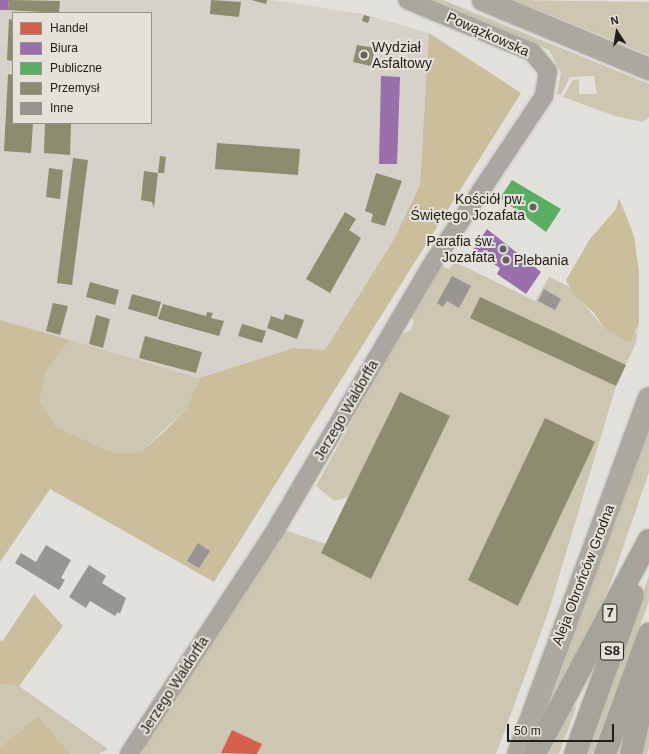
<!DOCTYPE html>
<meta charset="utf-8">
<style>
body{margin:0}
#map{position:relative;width:649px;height:754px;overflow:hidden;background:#e2e1dc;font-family:Helvetica,sans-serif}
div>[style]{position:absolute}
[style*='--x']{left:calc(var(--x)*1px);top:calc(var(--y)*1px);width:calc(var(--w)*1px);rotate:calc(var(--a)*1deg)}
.built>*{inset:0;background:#d7d2c9}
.green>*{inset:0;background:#cdc6b0}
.forest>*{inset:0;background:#cabe9d}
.shops>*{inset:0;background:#d6604d}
.offices>*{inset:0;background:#9970ab}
.public>*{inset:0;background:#5aae61}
.industry>*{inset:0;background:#8c8c6e}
.building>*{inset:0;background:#979692}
.roads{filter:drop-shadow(0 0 1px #bebdba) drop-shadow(0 0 1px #bebdba)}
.minor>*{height:18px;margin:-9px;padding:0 9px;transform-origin:9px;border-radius:9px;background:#aaa7a0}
.major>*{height:22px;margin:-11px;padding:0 11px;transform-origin:11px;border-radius:11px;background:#aca9a0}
.highway>*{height:22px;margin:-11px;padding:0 11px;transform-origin:11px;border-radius:11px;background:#a6a49a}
.dots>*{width:11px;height:11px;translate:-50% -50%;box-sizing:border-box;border:2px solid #e5e2d9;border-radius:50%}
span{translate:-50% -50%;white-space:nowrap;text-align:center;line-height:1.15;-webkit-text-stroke:4px #e5e2d9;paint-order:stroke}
.shield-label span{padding:1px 3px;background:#e5e2d9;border:1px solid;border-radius:3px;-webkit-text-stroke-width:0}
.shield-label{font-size:13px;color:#1e1d1a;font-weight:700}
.street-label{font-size:14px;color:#1e1d1a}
.poi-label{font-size:14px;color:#1e1d1a}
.left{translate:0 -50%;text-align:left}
.right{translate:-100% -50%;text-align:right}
.legend{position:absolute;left:12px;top:12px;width:140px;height:112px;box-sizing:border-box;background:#e5e2d9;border:1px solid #95938d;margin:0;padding:5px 7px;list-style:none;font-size:12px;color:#1e1d1a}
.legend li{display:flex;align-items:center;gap:8px;height:20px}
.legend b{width:20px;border:1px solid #95938d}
.north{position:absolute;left:597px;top:12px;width:40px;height:40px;-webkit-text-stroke:3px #e5e2d9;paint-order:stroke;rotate:348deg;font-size:11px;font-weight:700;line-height:16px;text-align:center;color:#1e1d1a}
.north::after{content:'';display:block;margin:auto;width:14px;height:18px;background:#1e1d1a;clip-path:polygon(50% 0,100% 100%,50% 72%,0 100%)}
.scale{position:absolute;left:507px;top:724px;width:107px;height:18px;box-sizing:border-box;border:2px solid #1e1d1a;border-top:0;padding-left:5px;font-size:12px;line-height:14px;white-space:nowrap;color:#1e1d1a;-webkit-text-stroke:3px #e5e2d9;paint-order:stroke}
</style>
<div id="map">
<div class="built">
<i style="clip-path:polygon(evenodd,0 0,273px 0,363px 14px,429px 33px,420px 185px,393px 241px,325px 350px,294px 348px,199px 378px,0 320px,0 0,13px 13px,151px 13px,151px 123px,13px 123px,13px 13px)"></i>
</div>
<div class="green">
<i style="clip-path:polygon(430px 0,443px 0,649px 84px,649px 117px,643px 122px,615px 116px,563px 97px,573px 80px,579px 79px,579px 94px,597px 94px,594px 76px,570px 77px,561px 95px,557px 94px,561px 73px,549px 50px)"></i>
<i style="clip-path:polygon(514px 0,649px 2px,649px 55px)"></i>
<i style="clip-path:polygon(455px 262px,535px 301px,549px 277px,568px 286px,605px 329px,636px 333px,639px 323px,636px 343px,616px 386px,548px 613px,496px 754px,137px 754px,284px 530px,326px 544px,348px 497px,334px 501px,316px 486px,399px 336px,409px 331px,414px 322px,412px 316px,441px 266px,449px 269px)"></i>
<i style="clip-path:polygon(70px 340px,199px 378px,187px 408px,141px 452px,114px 453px,56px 427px,40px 400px,46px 371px)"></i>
<i style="clip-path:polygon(649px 424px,649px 472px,615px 571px,601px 607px,547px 711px)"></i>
<i style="clip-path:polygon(649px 576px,649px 601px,592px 754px,585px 754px)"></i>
<i style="clip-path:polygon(0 684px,19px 686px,108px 749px,99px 754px,71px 754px,38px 716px,0 747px)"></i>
<i style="clip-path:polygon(577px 705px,559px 754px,549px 754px,572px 709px)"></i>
<i style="clip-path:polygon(649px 705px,649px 748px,647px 754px,639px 754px)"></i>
</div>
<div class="forest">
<i style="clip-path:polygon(429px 33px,521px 93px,214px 582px,50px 489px,0 562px,0 320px,70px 340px,46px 371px,40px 400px,56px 427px,114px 453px,141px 452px,166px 430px,187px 408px,199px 378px,294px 348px,325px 350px,393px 241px,420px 185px)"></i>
<i style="clip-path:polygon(619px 198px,634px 236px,639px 271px,639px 323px,630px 343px,605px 329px,594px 313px,574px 295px,566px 280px,590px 239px,616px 209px)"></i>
<i style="clip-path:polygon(34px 594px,63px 626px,19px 686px,0 684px,0 640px,2px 642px)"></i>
<i style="clip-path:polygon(38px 716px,71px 754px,0 754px,0 747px)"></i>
</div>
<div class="shops">
<i style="clip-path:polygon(232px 730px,262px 744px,257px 754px,221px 753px)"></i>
</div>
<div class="offices">
<i style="clip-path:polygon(0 0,9px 0,8px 10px,0 10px)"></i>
<i style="clip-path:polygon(381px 76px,400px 77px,397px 164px,379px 164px)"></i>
<i style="clip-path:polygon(487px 229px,541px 272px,526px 294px,497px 274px,500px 268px,473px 250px)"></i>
</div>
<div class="public">
<i style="clip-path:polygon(512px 180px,561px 209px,546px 232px,500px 198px)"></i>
</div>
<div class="industry">
<i style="clip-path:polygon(9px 0,60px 1px,59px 13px,8px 10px)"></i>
<i style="clip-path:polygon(211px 0,241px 2px,239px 17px,210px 14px)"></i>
<i style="clip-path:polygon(251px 0,267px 0,266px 4px)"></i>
<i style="clip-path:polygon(364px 15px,370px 17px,368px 23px,362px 21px)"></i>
<i style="clip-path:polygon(9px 19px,13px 20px,13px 61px,7px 60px)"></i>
<i style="clip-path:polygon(357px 45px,375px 48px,371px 66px,353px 62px)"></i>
<i style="clip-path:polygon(8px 74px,13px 75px,13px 123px,33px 123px,31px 153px,4px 151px)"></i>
<i style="clip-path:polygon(45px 123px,71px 123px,70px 155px,44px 153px)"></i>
<i style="clip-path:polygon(217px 143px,300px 149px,298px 175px,215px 169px)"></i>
<i style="clip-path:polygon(160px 156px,166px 157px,164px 173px,158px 173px,154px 208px,152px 202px,141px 200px,144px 171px,158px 173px)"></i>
<i style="clip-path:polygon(73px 158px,88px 160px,72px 285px,57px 283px)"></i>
<i style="clip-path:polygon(49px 168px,63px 170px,60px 199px,46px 197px)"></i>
<i style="clip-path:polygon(376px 173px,402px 181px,385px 226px,371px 222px,373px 214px,365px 211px)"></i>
<i style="clip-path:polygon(345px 212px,356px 219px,349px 230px,361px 238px,330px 293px,306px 279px)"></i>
<i style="clip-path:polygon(90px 282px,119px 290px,115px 305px,86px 297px)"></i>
<i style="clip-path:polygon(132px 294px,161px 302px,157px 317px,128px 309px)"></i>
<i style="clip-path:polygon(480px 297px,626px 365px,616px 386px,470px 318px)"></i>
<i style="clip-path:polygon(53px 303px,68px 306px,60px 335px,46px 331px)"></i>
<i style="clip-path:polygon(163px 304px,206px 316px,207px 312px,213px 313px,211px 318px,224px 321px,219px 336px,158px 319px)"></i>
<i style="clip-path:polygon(285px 314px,304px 320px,297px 339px,267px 328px,271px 316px,283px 320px)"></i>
<i style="clip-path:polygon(96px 315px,110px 319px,103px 348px,89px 344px)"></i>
<i style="clip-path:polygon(242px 324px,266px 331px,262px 343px,238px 336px)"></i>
<i style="clip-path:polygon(145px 336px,202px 352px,196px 373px,139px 358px)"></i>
<i style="clip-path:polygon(400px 392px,450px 416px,371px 579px,321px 553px)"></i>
<i style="clip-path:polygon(545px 418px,595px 442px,518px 606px,468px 580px)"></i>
</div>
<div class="building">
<i style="clip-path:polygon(452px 276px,471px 286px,459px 308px,447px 301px,443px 307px,437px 303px)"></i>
<i style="clip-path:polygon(544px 289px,561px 299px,555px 310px,538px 301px)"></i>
<i style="clip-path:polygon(198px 543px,210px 551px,199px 568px,187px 561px)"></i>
<i style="clip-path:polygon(46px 545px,71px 560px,61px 578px,65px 580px,59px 590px,15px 563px,21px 553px,36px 562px)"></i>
<i style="clip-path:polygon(89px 565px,106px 576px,102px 583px,126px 598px,120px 614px,118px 612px,115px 616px,90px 601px,86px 608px,69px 597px)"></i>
</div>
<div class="roads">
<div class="minor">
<i style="--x:129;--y:754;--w:269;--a:-56.8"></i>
<i style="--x:276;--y:529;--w:311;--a:-59.5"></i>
<i style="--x:434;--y:261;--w:198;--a:-56.3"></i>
<i style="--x:544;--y:96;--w:25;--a:-81"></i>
<i style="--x:548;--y:71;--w:25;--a:-130"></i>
<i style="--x:532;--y:52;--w:135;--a:-157.4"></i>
</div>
<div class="major">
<i style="--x:483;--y:0;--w:180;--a:22.6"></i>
<i style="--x:518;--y:754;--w:379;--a:-69.8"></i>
</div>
<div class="highway">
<i style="--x:535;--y:754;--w:242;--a:-62"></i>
<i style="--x:575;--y:754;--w:169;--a:-70"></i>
<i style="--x:605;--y:754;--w:128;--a:-69.9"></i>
<i style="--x:631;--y:754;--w:82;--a:-77.3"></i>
</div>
</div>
<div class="dots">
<i style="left:364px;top:55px;background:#63625e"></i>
<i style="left:533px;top:207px;background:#63625e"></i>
<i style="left:503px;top:249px;background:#63625e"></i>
<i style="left:506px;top:260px;background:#63625e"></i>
</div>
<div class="shield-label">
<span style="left:610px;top:613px">7</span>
<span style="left:612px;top:651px">S8</span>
</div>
<div class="street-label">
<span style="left:488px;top:34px;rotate:24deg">Powązkowska</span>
<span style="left:346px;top:410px;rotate:-60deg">Jerzego Waldorffa</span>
<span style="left:583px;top:575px;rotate:-69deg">Aleja Obrońców Grodna</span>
<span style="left:174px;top:685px;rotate:-57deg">Jerzego Waldorffa</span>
</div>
<div class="poi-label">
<span class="left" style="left:372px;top:55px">Wydział<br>Asfaltowy</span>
<span class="right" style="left:525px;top:207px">Kościół pw.<br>Świętego Jozafata</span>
<span class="right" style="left:495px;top:249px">Parafia św.<br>Jozafata</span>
<span class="left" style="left:514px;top:260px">Plebania</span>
</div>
<ul class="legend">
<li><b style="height:11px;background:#d6604d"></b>Handel</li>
<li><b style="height:11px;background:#9970ab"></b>Biura</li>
<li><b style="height:11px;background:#5aae61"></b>Publiczne</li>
<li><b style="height:11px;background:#8c8c6e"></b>Przemysł</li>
<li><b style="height:11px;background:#979692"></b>Inne</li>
</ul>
<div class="north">N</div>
<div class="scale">50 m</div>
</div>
